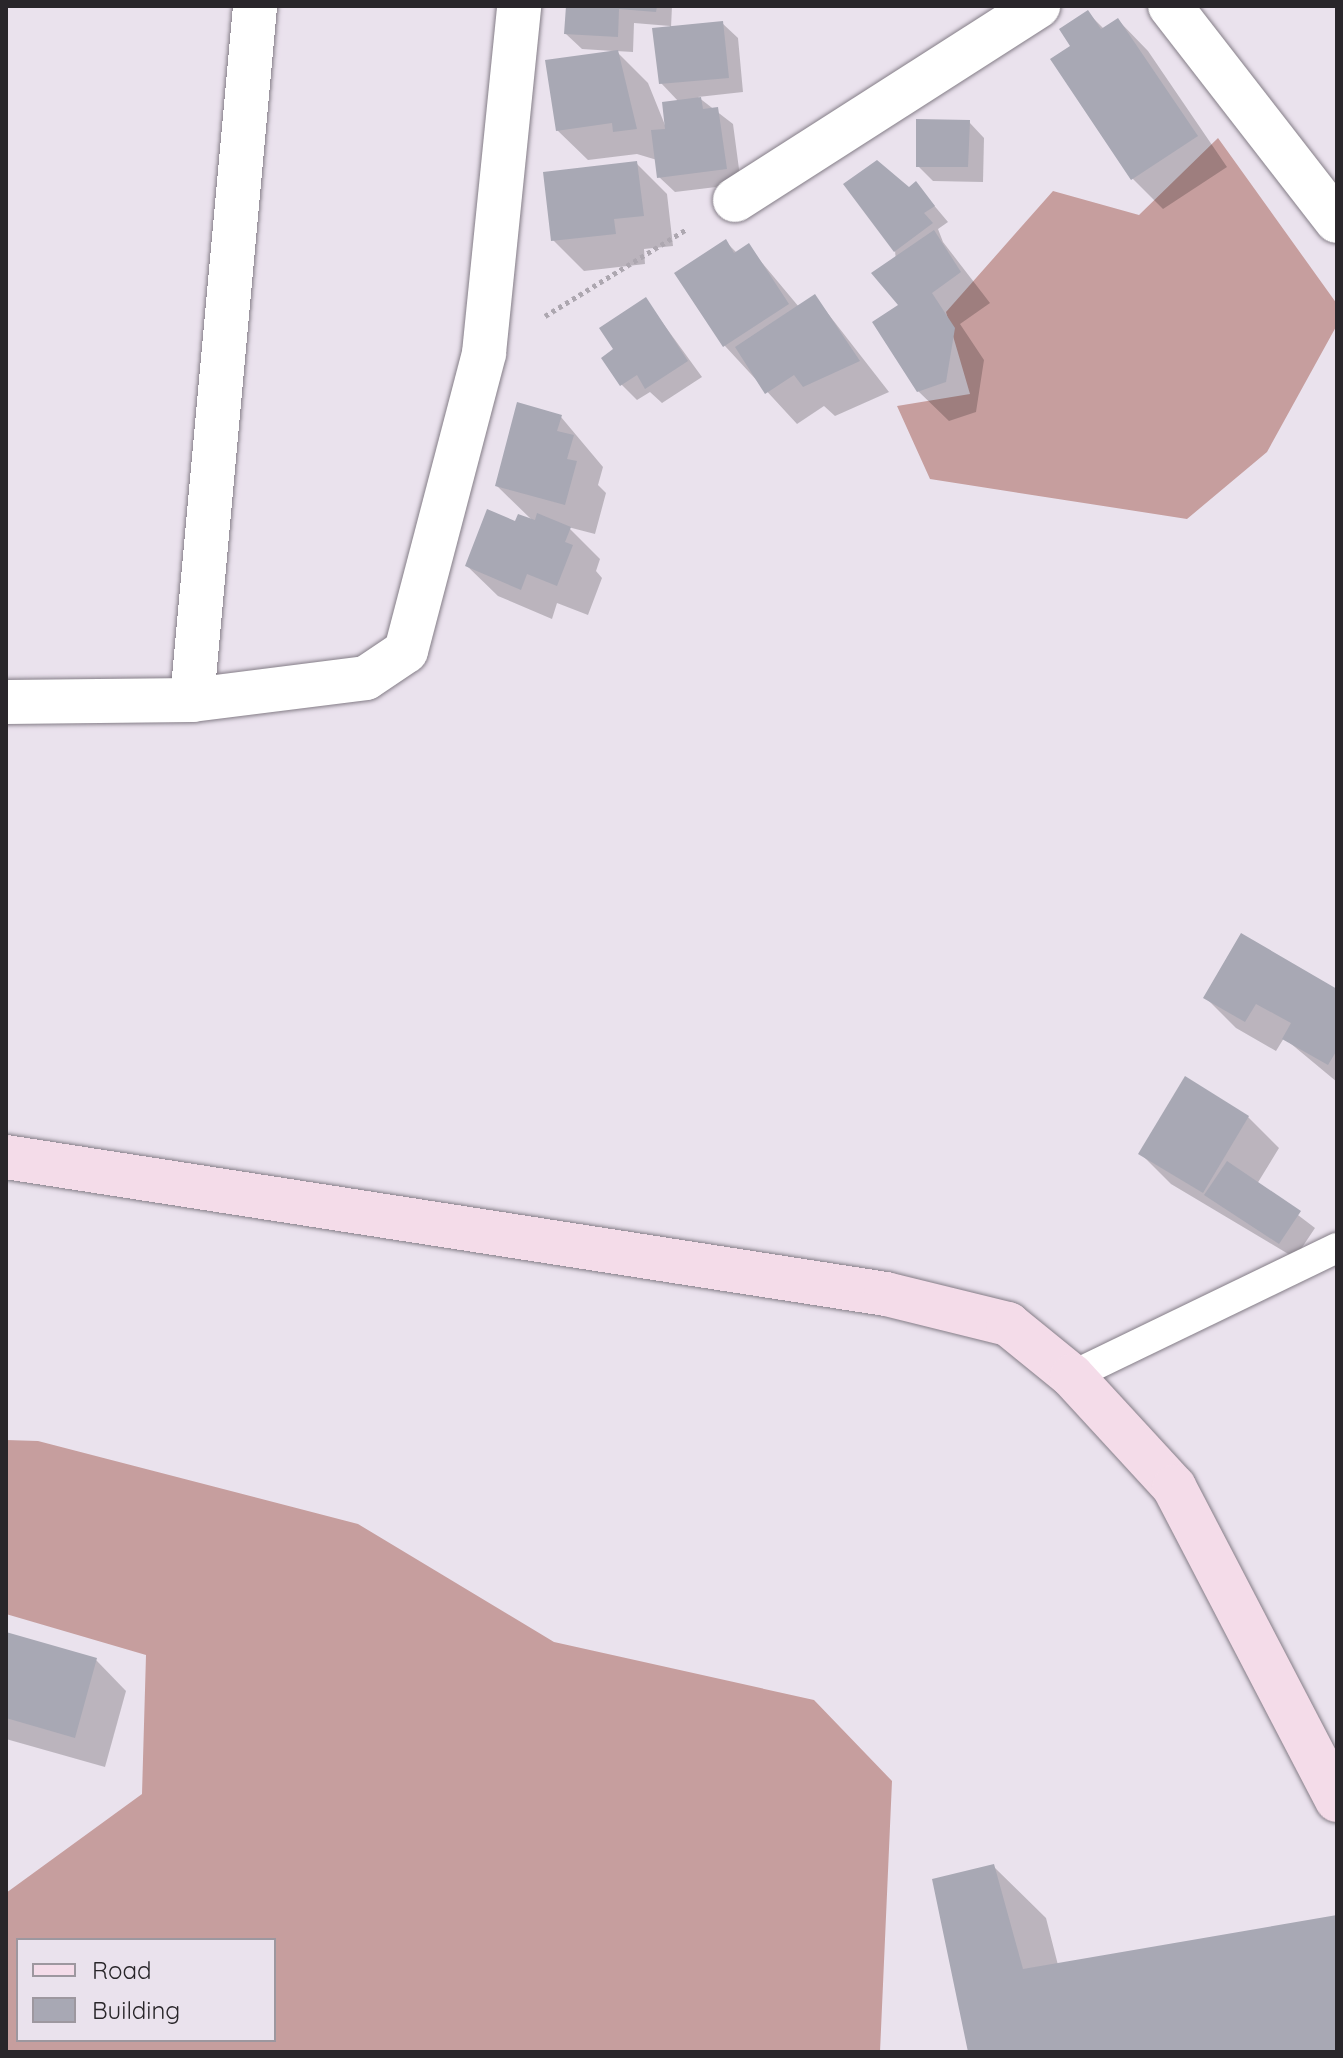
<!DOCTYPE html>
<style>
body{margin:0}
#map{position:relative;width:1343px;height:2058px;overflow:hidden;background:#eae2ed;font-family:Quicksand,sans-serif}
div>[style]{position:absolute}
[style*='--x']{left:calc(var(--x)*1px);top:calc(var(--y)*1px);width:calc(var(--w)*1px);rotate:calc(var(--a)*1deg)}
.forest>*{inset:0;background:#c69e9e}
.shadow>*{inset:0;background:#0003}
.building>*{inset:0;background:#a8a8b4}
.path>*{height:5px;margin-top:-2.5px;transform-origin:0;background:repeating-linear-gradient(90deg,#ada7b0 0 4px,transparent 0 8px)}
.roads{filter:drop-shadow(0 0 2px #847d87) drop-shadow(0 0 2px #847d87)}
.lane>*{height:30px;margin:-15px;padding:0 15px;transform-origin:15px;border-radius:15px;background:#fff}
.street>*{height:44px;margin:-22px;padding:0 22px;transform-origin:22px;border-radius:22px;background:#fff}
.secondary>*{height:44px;margin:-22px;padding:0 22px;transform-origin:22px;border-radius:22px;background:#f4dce9}
span{translate:-50% -50%;white-space:nowrap;text-align:center;line-height:1.15;-webkit-text-stroke:7px #eae2ed;paint-order:stroke}
.frame{position:absolute;inset:0;border:8px solid #29262a;pointer-events:none}
.legend{position:absolute;left:16px;top:1938px;width:260px;height:104px;box-sizing:border-box;background:#eae2ed;border:2px solid #9d979f;margin:0;padding:10px 14px;list-style:none;font-size:24px;color:#29262a}
.legend li{display:flex;align-items:center;gap:16px;height:40px}
.legend b{width:40px;border:2px solid #9d979f}
</style>
<div id="map">
<div class="forest">
<i style="clip-path:polygon(1218px 138px,1337px 304px,1337px 325px,1267px 452px,1187px 519px,930px 479px,897px 406px,970px 394px,946px 312px,1053px 191px,1139px 215px)"></i>
<i style="clip-path:polygon(evenodd,6px 1440px,38px 1441px,358px 1524px,554px 1642px,814px 1700px,892px 1781px,880px 2052px,6px 2052px,6px 1893px,142px 1794px,146px 1655px,6px 1614px,6px 1440px,18px 1940px,274px 1940px,274px 2040px,18px 2040px,18px 1940px)"></i>
</div>
<div class="shadow">
<i style="clip-path:polygon(evenodd,568px 6px,672px 6px,671px 28px,722px 23px,738px 38px,743px 92px,698px 97px,733px 124px,741px 184px,675px 192px,659px 177px,657px 160px,637px 154px,588px 160px,557px 130px,613px 51px,582px 49px,566px 34px,568px 6px,634px 23px,670px 26px,661px 83px,679px 102px,667px 130px,648px 83px,616px 51px,633px 52px,634px 23px)"></i>
<i style="clip-path:polygon(1088px 13px,1104px 29px,1118px 20px,1148px 51px,1227px 167px,1163px 209px,1133px 179px,1053px 59px,1073px 47px)"></i>
<i style="clip-path:polygon(969px 122px,984px 138px,983px 182px,933px 181px,918px 166px)"></i>
<i style="clip-path:polygon(636px 163px,667px 194px,673px 246px,644px 249px,645px 264px,584px 271px,553px 240px)"></i>
<i style="clip-path:polygon(916px 184px,948px 222px,938px 229px,943px 242px,990px 303px,960px 324px,984px 360px,976px 412px,949px 421px,918px 391px,901px 306px,895px 251px)"></i>
<i style="clip-path:polygon(726px 242px,737px 253px,748px 246px,799px 307px,815px 297px,889px 392px,835px 416px,824px 406px,797px 424px,725px 346px)"></i>
<i style="clip-path:polygon(646px 300px,702px 377px,662px 403px,650px 392px,637px 400px,622px 385px,616px 350px)"></i>
<i style="clip-path:polygon(561px 417px,603px 467px,598px 485px,606px 493px,595px 534px,568px 527px,600px 559px,596px 571px,602px 578px,588px 615px,557px 603px,552px 619px,498px 596px,467px 566px,516px 524px,533px 521px,497px 486px)"></i>
<i style="clip-path:polygon(1337px 991px,1337px 1082px,1284px 1038px,1276px 1051px,1236px 1028px,1205px 997px)"></i>
<i style="clip-path:polygon(1248px 1117px,1279px 1148px,1257px 1184px,1315px 1228px,1295px 1258px,1171px 1184px,1141px 1154px)"></i>
<i style="clip-path:polygon(6px 1634px,96px 1660px,126px 1691px,105px 1767px,6px 1739px)"></i>
<i style="clip-path:polygon(994px 1867px,1046px 1918px,1058px 1965px,1337px 1917px,1337px 2052px,970px 2052px)"></i>
</div>
<div class="building">
<i style="clip-path:polygon(566px 6px,657px 6px,656px 12px,619px 9px,618px 37px,564px 34px)"></i>
<i style="clip-path:polygon(1088px 10px,1101px 29px,1118px 18px,1198px 136px,1131px 180px,1050px 59px,1070px 46px,1059px 29px)"></i>
<i style="clip-path:polygon(723px 21px,729px 78px,659px 84px,652px 28px)"></i>
<i style="clip-path:polygon(618px 50px,637px 129px,613px 132px,612px 123px,556px 131px,545px 60px)"></i>
<i style="clip-path:polygon(701px 97px,703px 109px,718px 107px,727px 169px,657px 178px,651px 130px,665px 129px,662px 102px)"></i>
<i style="clip-path:polygon(916px 119px,970px 120px,968px 167px,916px 167px)"></i>
<i style="clip-path:polygon(877px 160px,909px 187px,916px 181px,935px 206px,924px 213px,933px 223px,894px 252px,843px 184px)"></i>
<i style="clip-path:polygon(637px 161px,644px 216px,614px 219px,616px 234px,551px 241px,543px 172px)"></i>
<i style="clip-path:polygon(934px 230px,961px 272px,932px 293px,955px 328px,946px 382px,917px 392px,872px 322px,898px 305px,871px 273px)"></i>
<i style="clip-path:polygon(726px 239px,734px 253px,749px 243px,789px 304px,723px 347px,674px 273px)"></i>
<i style="clip-path:polygon(815px 294px,860px 361px,803px 387px,794px 375px,765px 394px,735px 347px)"></i>
<i style="clip-path:polygon(646px 297px,688px 361px,645px 389px,637px 375px,620px 386px,601px 358px,613px 349px,599px 328px)"></i>
<i style="clip-path:polygon(517px 402px,562px 415px,557px 431px,574px 435px,567px 459px,577px 461px,565px 505px,495px 486px)"></i>
<i style="clip-path:polygon(487px 509px,515px 521px,518px 514px,535px 520px,537px 513px,571px 527px,565px 542px,573px 545px,557px 586px,527px 574px,521px 590px,465px 566px)"></i>
<i style="clip-path:polygon(1241px 933px,1337px 989px,1337px 1050px,1328px 1065px,1282px 1039px,1291px 1023px,1256px 1004px,1245px 1022px,1203px 998px)"></i>
<i style="clip-path:polygon(1185px 1076px,1249px 1116px,1203px 1193px,1138px 1154px)"></i>
<i style="clip-path:polygon(1227px 1161px,1301px 1211px,1279px 1244px,1204px 1195px)"></i>
<i style="clip-path:polygon(6px 1632px,97px 1658px,75px 1738px,6px 1718px)"></i>
<i style="clip-path:polygon(994px 1864px,1023px 1969px,1337px 1915px,1337px 2052px,968px 2052px,932px 1879px)"></i>
</div>
<div class="path">
<i style="--x:545;--y:316;--w:167;--a:-31.5"></i>
</div>
<div class="roads">
<div class="lane">
<i style="--x:1072;--y:1376;--w:294;--a:-25.8"></i>
</div>
<div class="street">
<i style="--x:1170;--y:6;--w:272;--a:52.2"></i>
<i style="--x:735;--y:200;--w:360;--a:-32.6"></i>
<i style="--x:192;--y:700;--w:697;--a:-84.81"></i>
<i style="--x:6;--y:702;--w:186;--a:-0.6"></i>
<i style="--x:192;--y:700;--w:175;--a:-7.2"></i>
<i style="--x:366;--y:678;--w:48;--a:-34"></i>
<i style="--x:406;--y:651;--w:308;--a:-75.3"></i>
<i style="--x:484;--y:353;--w:349;--a:-84.2"></i>
</div>
<div class="secondary">
<i style="--x:6;--y:1157;--w:891;--a:8.85"></i>
<i style="--x:886;--y:1294;--w:126;--a:13.8"></i>
<i style="--x:1008;--y:1324;--w:82;--a:39.1"></i>
<i style="--x:1072;--y:1376;--w:151;--a:47.4"></i>
<i style="--x:1174;--y:1487;--w:353;--a:62.5"></i>
</div>
</div>
<div class="frame"></div>
<ul class="legend">
<li><b style="height:10px;background:#f4dce9"></b>Road</li>
<li><b style="height:22px;background:#a8a8b4"></b>Building</li>
</ul>
</div>
